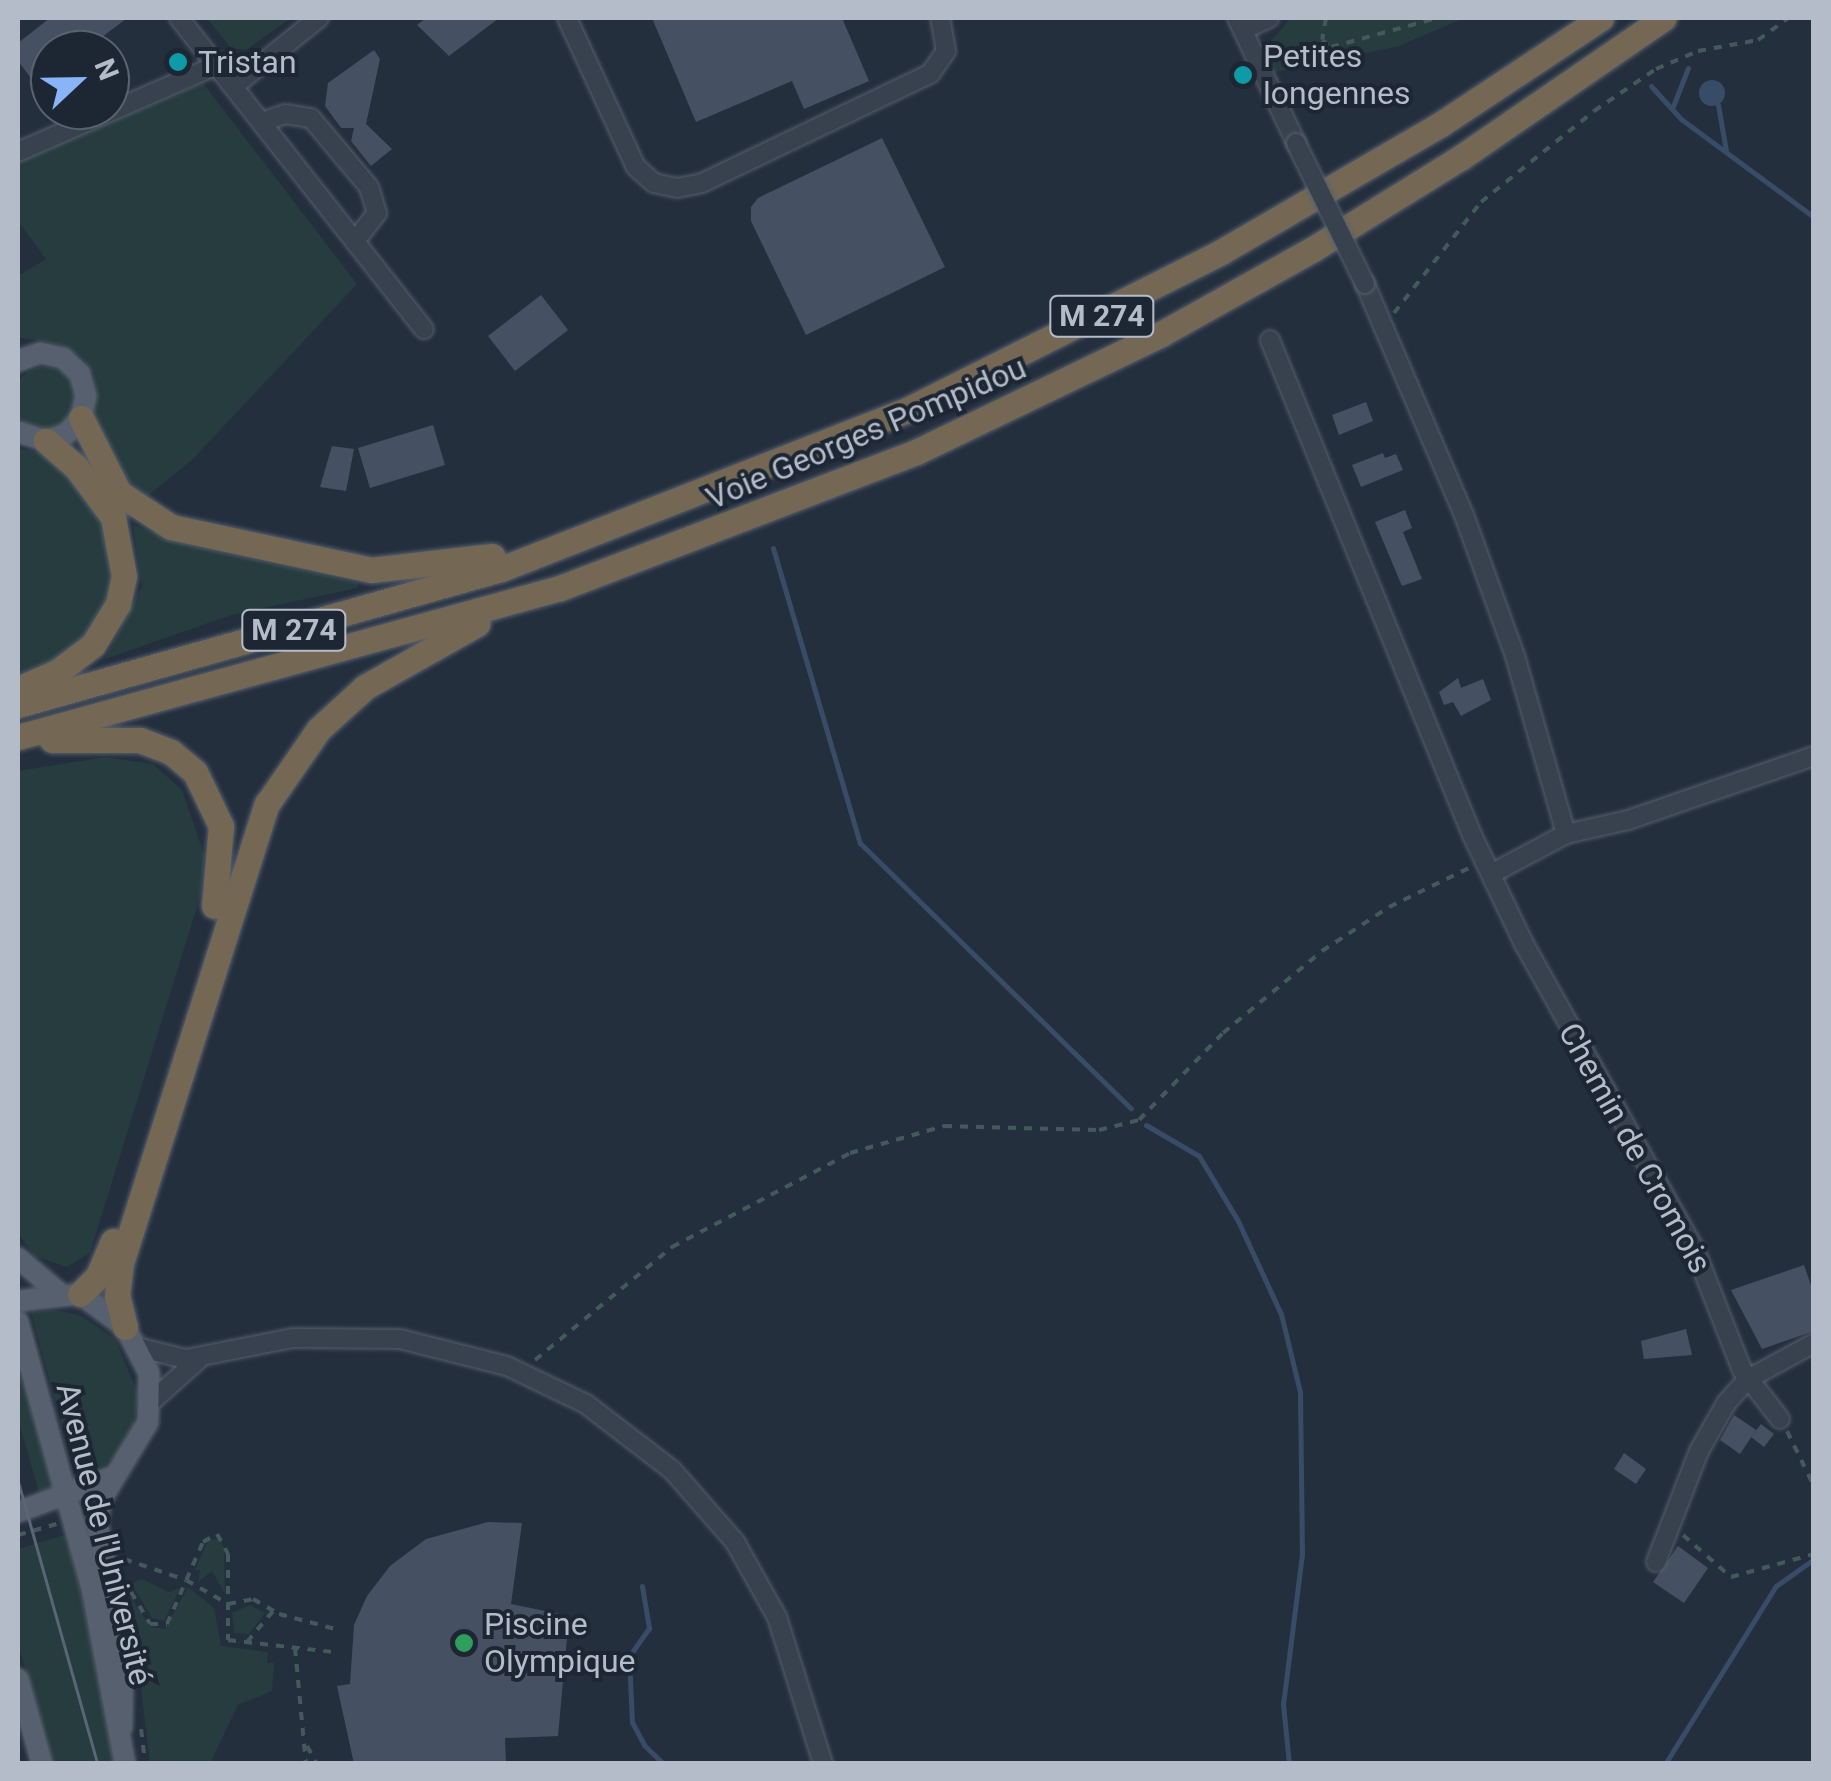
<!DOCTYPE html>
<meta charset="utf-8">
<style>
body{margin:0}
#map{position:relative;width:1831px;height:1781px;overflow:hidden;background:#242f3e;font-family:Roboto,sans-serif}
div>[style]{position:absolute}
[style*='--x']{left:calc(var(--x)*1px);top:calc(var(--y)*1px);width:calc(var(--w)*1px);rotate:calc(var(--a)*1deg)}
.green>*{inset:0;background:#263c3f}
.round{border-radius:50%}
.water>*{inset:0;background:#394c67}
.stream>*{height:5px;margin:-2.5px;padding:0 2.5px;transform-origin:2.5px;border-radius:2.5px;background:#394c67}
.building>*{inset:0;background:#455162}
.path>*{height:4px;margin-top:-2px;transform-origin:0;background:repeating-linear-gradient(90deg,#44595c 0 8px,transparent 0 16px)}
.roads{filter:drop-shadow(0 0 2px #565f6c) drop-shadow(0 0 2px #565f6c)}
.minor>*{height:18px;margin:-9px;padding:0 9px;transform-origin:9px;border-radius:9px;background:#38414e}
.major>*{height:20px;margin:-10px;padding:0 10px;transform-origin:10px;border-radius:10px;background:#56606e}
.highway>*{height:25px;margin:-12.5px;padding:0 12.5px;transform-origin:12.5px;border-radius:12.5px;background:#746855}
.tram>*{height:2.5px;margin:-1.25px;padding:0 1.25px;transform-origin:1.25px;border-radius:1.25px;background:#5a6575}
.bridges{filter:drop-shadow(0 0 2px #565f6c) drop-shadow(0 0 2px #565f6c)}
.minor-bridge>*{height:18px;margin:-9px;padding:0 9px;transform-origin:9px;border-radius:9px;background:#38414e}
.dots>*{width:28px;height:28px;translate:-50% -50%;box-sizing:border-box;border:5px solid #1d2633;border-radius:50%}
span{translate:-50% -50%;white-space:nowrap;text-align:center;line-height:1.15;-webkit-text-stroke:8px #1d2633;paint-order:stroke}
.shield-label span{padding:2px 8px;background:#1d2633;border:2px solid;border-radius:8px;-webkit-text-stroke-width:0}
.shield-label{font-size:30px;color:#b4bcc9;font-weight:700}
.poi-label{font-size:32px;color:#b4bcc9}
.left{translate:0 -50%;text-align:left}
.street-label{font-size:32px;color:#b4bcc9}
.frame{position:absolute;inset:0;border:20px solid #b4bcc9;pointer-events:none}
.north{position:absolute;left:30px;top:30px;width:100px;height:100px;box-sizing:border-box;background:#1d2633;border:2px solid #59626f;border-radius:50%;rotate:68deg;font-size:28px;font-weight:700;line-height:40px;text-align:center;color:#b4bcc9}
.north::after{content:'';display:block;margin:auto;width:35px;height:45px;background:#8ab4f8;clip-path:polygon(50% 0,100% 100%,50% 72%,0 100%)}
</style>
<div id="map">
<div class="green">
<i style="clip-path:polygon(207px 18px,291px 18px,246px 50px,231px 48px)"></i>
<i style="clip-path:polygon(1291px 18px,1464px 18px,1399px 46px,1275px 72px,1265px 47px)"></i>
<i style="clip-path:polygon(203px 83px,357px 284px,193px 459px,144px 499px,119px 475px,92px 418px,94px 375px,83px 358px,60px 345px,18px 337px,18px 276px,46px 259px,18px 221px,18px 162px)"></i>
<i class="round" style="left:13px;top:367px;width:64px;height:64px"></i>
<i style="clip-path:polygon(18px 448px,54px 456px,92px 505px,113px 557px,111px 592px,86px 638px,61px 657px,18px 674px)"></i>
<i style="clip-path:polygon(133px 525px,193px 546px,358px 583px,357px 588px,231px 615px,105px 659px,142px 586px)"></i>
<i style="clip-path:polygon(105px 757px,153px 764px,182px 790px,205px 857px,200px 897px,90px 1253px,67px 1267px,34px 1256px,18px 1233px,18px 771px)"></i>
<i style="clip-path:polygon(55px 1310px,80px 1315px,115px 1339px,138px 1393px,134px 1428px,117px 1457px,77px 1482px,31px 1312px)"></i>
<i style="clip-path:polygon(18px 1344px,57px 1488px,40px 1496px,18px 1419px)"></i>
<i style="clip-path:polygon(68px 1534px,97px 1669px,114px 1763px,52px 1763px,18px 1644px,18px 1549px)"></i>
<i style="clip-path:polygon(220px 1539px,224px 1547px,225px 1594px,212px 1571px,198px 1582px,200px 1570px,195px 1570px,208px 1540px)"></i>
<i style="clip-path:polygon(142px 1579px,169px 1592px,180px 1588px,164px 1621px,152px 1618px,131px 1583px)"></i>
<i style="clip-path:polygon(188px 1587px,214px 1608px,221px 1646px,268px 1652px,267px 1663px,274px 1663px,272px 1691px,238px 1705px,210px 1763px,150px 1763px,130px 1596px,150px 1627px,165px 1629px)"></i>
<i style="clip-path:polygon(250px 1605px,265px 1613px,249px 1634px,234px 1633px,232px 1613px)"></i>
</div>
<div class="water">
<i class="round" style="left:1699px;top:80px;width:26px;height:26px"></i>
</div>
<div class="stream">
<i style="--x:1651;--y:86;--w:45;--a:47.7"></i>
<i style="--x:1681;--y:119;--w:165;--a:36.4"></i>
<i style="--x:1718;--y:105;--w:47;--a:80.1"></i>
<i style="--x:1672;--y:109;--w:44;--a:-68.7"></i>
<i style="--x:773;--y:548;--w:308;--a:73.6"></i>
<i style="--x:860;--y:843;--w:379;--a:44.4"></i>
<i style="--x:1146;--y:1125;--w:61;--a:30.3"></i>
<i style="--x:1199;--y:1156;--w:76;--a:59"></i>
<i style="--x:1238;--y:1221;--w:102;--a:65.2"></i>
<i style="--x:1281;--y:1314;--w:80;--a:76.3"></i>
<i style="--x:1300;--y:1392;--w:162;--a:89.3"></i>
<i style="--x:1302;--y:1554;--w:151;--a:97.2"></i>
<i style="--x:1283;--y:1704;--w:60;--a:84.3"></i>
<i style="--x:642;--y:1586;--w:43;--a:80.5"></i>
<i style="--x:649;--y:1628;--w:35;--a:125"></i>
<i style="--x:629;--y:1657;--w:65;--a:87.4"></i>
<i style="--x:632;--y:1722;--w:26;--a:62"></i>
<i style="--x:644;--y:1745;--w:28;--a:44"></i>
<i style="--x:1665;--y:1764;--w:210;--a:-58.1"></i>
<i style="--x:1776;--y:1586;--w:47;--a:-35.4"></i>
</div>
<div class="building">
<i style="clip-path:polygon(50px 18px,127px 18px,85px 50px,50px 50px,50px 103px,18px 61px,18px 43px)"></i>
<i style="clip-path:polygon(426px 18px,499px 18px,449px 56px,417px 25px)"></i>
<i style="clip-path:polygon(652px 18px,842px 18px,869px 81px,804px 109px,792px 81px,696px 122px)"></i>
<i style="clip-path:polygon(374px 50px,380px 59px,366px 124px,392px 149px,371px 166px,351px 141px,354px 128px,341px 128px,325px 106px,328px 83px)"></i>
<i style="clip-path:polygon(882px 138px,945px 267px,806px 335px,751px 221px,751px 207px,758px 198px)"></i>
<i style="clip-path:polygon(541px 295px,568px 330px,515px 371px,488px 336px)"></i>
<i style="clip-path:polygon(1366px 402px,1373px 421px,1339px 435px,1332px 415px)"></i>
<i style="clip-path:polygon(433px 425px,445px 465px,370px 488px,358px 448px)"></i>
<i style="clip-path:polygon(332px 446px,354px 449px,346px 491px,320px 487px)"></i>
<i style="clip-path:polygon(1383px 453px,1385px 458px,1396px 454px,1403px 470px,1361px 487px,1352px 465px)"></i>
<i style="clip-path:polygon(1405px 510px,1412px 528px,1403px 532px,1422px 579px,1402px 586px,1375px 522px)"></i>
<i style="clip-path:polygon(1458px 678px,1461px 688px,1483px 679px,1491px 700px,1461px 716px,1453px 702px,1444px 705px,1439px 692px)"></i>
<i style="clip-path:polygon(1804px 1265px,1814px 1294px,1814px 1331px,1762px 1349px,1731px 1290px)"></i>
<i style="clip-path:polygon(1686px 1329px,1692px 1355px,1644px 1359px,1641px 1341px)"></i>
<i style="clip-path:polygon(1734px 1415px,1756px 1430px,1740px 1454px,1720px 1440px)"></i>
<i style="clip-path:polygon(1761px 1424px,1774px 1434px,1764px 1447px,1751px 1437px)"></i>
<i style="clip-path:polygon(1624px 1453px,1646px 1469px,1636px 1484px,1614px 1469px)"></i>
<i style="clip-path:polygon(488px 1522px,522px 1523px,511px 1604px,569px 1616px,558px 1736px,505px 1738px,506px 1764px,354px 1764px,337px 1686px,350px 1684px,354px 1625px,367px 1596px,390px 1566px,426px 1539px)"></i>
<i style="clip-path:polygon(1678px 1546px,1708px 1568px,1684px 1603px,1653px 1582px)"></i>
</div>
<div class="path">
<i style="--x:1326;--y:18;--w:22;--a:100"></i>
<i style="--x:1322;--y:40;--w:11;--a:38"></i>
<i style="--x:1331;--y:47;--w:111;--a:-15.2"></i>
<i style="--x:1394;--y:313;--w:141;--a:-51.9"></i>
<i style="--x:1481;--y:202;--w:145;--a:-38.8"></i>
<i style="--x:1594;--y:111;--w:75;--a:-34.1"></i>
<i style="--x:1656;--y:69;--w:46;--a:-23.2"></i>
<i style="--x:1698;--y:51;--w:61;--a:-10.4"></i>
<i style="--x:1758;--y:40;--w:37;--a:-36"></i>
<i style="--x:535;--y:1360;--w:178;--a:-39.5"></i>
<i style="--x:672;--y:1247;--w:201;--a:-27.8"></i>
<i style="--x:850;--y:1153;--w:98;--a:-16"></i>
<i style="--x:944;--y:1126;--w:155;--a:1.5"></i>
<i style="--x:1099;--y:1130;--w:41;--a:-14"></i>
<i style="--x:1139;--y:1120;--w:121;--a:-46"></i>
<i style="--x:1223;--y:1033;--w:129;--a:-39.6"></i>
<i style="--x:1322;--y:951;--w:80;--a:-33.3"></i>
<i style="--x:1389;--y:907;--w:91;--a:-26"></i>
<i style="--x:1787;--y:1431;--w:61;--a:63.9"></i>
<i style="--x:18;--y:1535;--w:40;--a:-16"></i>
<i style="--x:1683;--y:1535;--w:64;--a:41.2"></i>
<i style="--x:1731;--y:1577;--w:86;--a:-15.5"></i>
<i style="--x:124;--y:1559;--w:65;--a:18.7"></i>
<i style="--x:186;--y:1580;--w:48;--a:29.7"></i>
<i style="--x:228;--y:1604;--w:25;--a:-11"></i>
<i style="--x:253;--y:1599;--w:30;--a:30"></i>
<i style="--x:279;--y:1614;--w:62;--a:14.9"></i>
<i style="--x:131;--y:1592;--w:37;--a:59"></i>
<i style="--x:150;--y:1624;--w:17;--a:0"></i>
<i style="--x:167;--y:1624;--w:90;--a:-66.3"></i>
<i style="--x:203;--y:1542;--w:16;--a:-30"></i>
<i style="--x:217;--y:1534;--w:23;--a:61"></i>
<i style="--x:228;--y:1554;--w:86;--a:90"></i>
<i style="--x:228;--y:1640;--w:107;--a:6.5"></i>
<i style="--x:247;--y:1642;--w:40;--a:-50"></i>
<i style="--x:295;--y:1648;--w:117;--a:84.6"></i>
<i style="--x:141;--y:1729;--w:35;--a:83"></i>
<i style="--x:307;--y:1746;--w:21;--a:61"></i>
</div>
<div class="roads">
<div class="minor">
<i style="--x:179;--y:18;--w:396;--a:51.8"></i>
<i style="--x:567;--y:18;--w:164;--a:65.2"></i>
<i style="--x:636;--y:167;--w:24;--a:42"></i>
<i style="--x:654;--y:183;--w:24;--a:12"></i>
<i style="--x:677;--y:188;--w:25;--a:-11"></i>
<i style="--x:702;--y:183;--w:253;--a:-25.6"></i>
<i style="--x:930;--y:74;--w:28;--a:-55"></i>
<i style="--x:946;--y:51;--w:34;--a:-100"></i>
<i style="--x:1237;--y:18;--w:138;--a:64.7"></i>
<i style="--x:1243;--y:30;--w:29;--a:-25"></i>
<i style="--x:234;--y:86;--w:109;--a:-38.7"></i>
<i style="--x:262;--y:122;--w:24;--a:-19"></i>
<i style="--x:285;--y:114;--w:26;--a:9"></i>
<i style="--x:311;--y:118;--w:90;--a:50"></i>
<i style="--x:369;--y:187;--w:27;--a:73"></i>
<i style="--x:377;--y:213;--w:36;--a:128"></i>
<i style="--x:18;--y:152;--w:217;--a:-23.6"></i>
<i style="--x:1365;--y:284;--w:251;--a:66.8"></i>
<i style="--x:1464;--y:515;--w:150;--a:70.1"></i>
<i style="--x:1515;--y:656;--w:185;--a:74"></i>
<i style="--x:1270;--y:340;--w:535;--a:67.8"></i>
<i style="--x:1472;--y:835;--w:121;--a:64.5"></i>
<i style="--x:1524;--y:944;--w:351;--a:60.8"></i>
<i style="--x:1695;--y:1250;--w:129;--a:68.6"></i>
<i style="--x:1742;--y:1370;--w:62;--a:52.2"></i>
<i style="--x:1491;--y:874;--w:85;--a:-28.1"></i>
<i style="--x:1566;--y:834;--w:64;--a:-12.7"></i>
<i style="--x:1628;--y:820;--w:197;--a:-19"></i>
<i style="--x:137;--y:1347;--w:50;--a:13.8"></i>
<i style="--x:186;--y:1359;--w:109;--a:-11.1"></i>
<i style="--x:293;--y:1338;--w:107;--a:0.5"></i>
<i style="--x:400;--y:1339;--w:110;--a:14.2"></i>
<i style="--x:507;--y:1366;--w:88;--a:25.7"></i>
<i style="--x:586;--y:1404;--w:108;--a:37.5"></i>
<i style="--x:672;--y:1470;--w:96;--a:48.8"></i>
<i style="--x:735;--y:1542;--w:86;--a:60.8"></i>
<i style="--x:777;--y:1617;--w:154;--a:72.6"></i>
<i style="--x:152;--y:1401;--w:63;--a:-41.8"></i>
<i style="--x:1656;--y:1562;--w:119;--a:-68.8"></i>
<i style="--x:1699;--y:1451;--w:56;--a:-60.3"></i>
<i style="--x:1727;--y:1402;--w:31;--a:-48"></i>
<i style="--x:1748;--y:1379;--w:75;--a:-28.6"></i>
</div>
<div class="major">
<i style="--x:18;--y:361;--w:23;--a:-20"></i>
<i style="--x:40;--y:353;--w:24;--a:12"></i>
<i style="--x:63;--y:358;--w:23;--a:43"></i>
<i style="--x:80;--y:374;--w:23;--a:75"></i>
<i style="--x:86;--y:396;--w:23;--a:103"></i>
<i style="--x:81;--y:418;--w:22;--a:133"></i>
<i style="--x:66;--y:434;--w:21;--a:161"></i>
<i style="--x:46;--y:441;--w:29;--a:-162"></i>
<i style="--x:18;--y:1258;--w:52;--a:40.4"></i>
<i style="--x:18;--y:1301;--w:62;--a:-6.4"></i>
<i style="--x:80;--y:1294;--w:56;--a:36.3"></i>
<i style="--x:125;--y:1327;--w:52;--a:62.4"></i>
<i style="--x:149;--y:1373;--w:49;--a:91.2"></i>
<i style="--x:148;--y:1422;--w:91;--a:121.1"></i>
<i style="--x:101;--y:1500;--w:22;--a:100"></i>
<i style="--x:97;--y:1522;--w:136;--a:78.9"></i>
<i style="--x:123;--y:1655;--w:72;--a:90.8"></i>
<i style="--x:18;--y:1322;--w:277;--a:74.5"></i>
<i style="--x:92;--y:1589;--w:178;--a:79.3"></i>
<i style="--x:18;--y:1512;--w:103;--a:-20.6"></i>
<i style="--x:18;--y:1679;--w:88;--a:74.2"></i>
</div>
<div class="highway">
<i style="--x:81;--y:418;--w:84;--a:63.1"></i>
<i style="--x:119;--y:493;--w:62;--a:33.2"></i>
<i style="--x:171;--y:527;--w:205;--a:12.1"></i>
<i style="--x:371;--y:570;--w:122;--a:-6.6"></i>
<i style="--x:18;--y:689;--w:43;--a:-23.6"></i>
<i style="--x:57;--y:672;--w:45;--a:-36.9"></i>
<i style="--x:93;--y:645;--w:48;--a:-58.6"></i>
<i style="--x:118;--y:604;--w:29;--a:-78"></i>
<i style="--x:124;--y:576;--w:60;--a:-100.6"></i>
<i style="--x:113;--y:517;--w:62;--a:-126.5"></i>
<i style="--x:76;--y:467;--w:40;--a:-139"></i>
<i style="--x:18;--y:705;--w:502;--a:-15.73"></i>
<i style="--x:501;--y:569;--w:434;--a:-21.4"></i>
<i style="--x:905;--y:411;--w:354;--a:-26.7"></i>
<i style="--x:1221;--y:252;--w:255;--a:-30.2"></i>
<i style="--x:1441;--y:124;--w:192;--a:-33.5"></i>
<i style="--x:18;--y:737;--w:562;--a:-15.37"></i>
<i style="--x:560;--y:588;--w:381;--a:-20.9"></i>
<i style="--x:916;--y:452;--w:272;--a:-25.7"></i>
<i style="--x:1161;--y:334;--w:174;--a:-29.2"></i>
<i style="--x:1313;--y:249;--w:173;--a:-31.8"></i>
<i style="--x:1460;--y:158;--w:247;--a:-34.5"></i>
<i style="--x:52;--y:740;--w:88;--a:0"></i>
<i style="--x:140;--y:740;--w:33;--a:21"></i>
<i style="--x:171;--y:752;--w:31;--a:40"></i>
<i style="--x:195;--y:772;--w:60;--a:64.3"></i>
<i style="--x:221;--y:826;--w:80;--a:95"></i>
<i style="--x:80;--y:1294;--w:25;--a:-45"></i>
<i style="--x:98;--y:1276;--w:38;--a:-67"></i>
<i style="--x:125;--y:1327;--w:32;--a:-104"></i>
<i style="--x:117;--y:1296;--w:33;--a:-83"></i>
<i style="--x:121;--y:1263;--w:482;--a:-72.4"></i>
<i style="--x:267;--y:804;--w:91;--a:-55.3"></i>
<i style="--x:319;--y:729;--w:62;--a:-42.4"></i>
<i style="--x:365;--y:687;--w:129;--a:-29.4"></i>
</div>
</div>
<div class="tram">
<i style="--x:18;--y:1480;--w:295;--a:74.3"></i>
</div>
<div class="bridges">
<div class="minor-bridge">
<i style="--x:1296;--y:143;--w:157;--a:63.9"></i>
</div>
</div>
<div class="dots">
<i style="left:178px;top:62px;background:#0f9aa8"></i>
<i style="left:1243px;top:75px;background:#0f9aa8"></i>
<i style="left:464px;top:1643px;background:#2e9e5b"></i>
</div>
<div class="shield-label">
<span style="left:1102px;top:316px">M 274</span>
<span style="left:294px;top:630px">M 274</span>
</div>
<div class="poi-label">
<span class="left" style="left:1263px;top:75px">Petites<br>longennes</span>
<span class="left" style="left:198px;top:62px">Tristan</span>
<span class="left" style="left:484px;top:1643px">Piscine<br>Olympique</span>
</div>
<div class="street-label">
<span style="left:866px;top:433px;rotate:-23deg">Voie Georges Pompidou</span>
<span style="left:1635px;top:1148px;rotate:61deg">Chemin de Cromois</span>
<span style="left:104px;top:1534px;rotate:76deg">Avenue de l'Université</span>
</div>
<div class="frame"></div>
<div class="north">N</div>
</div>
